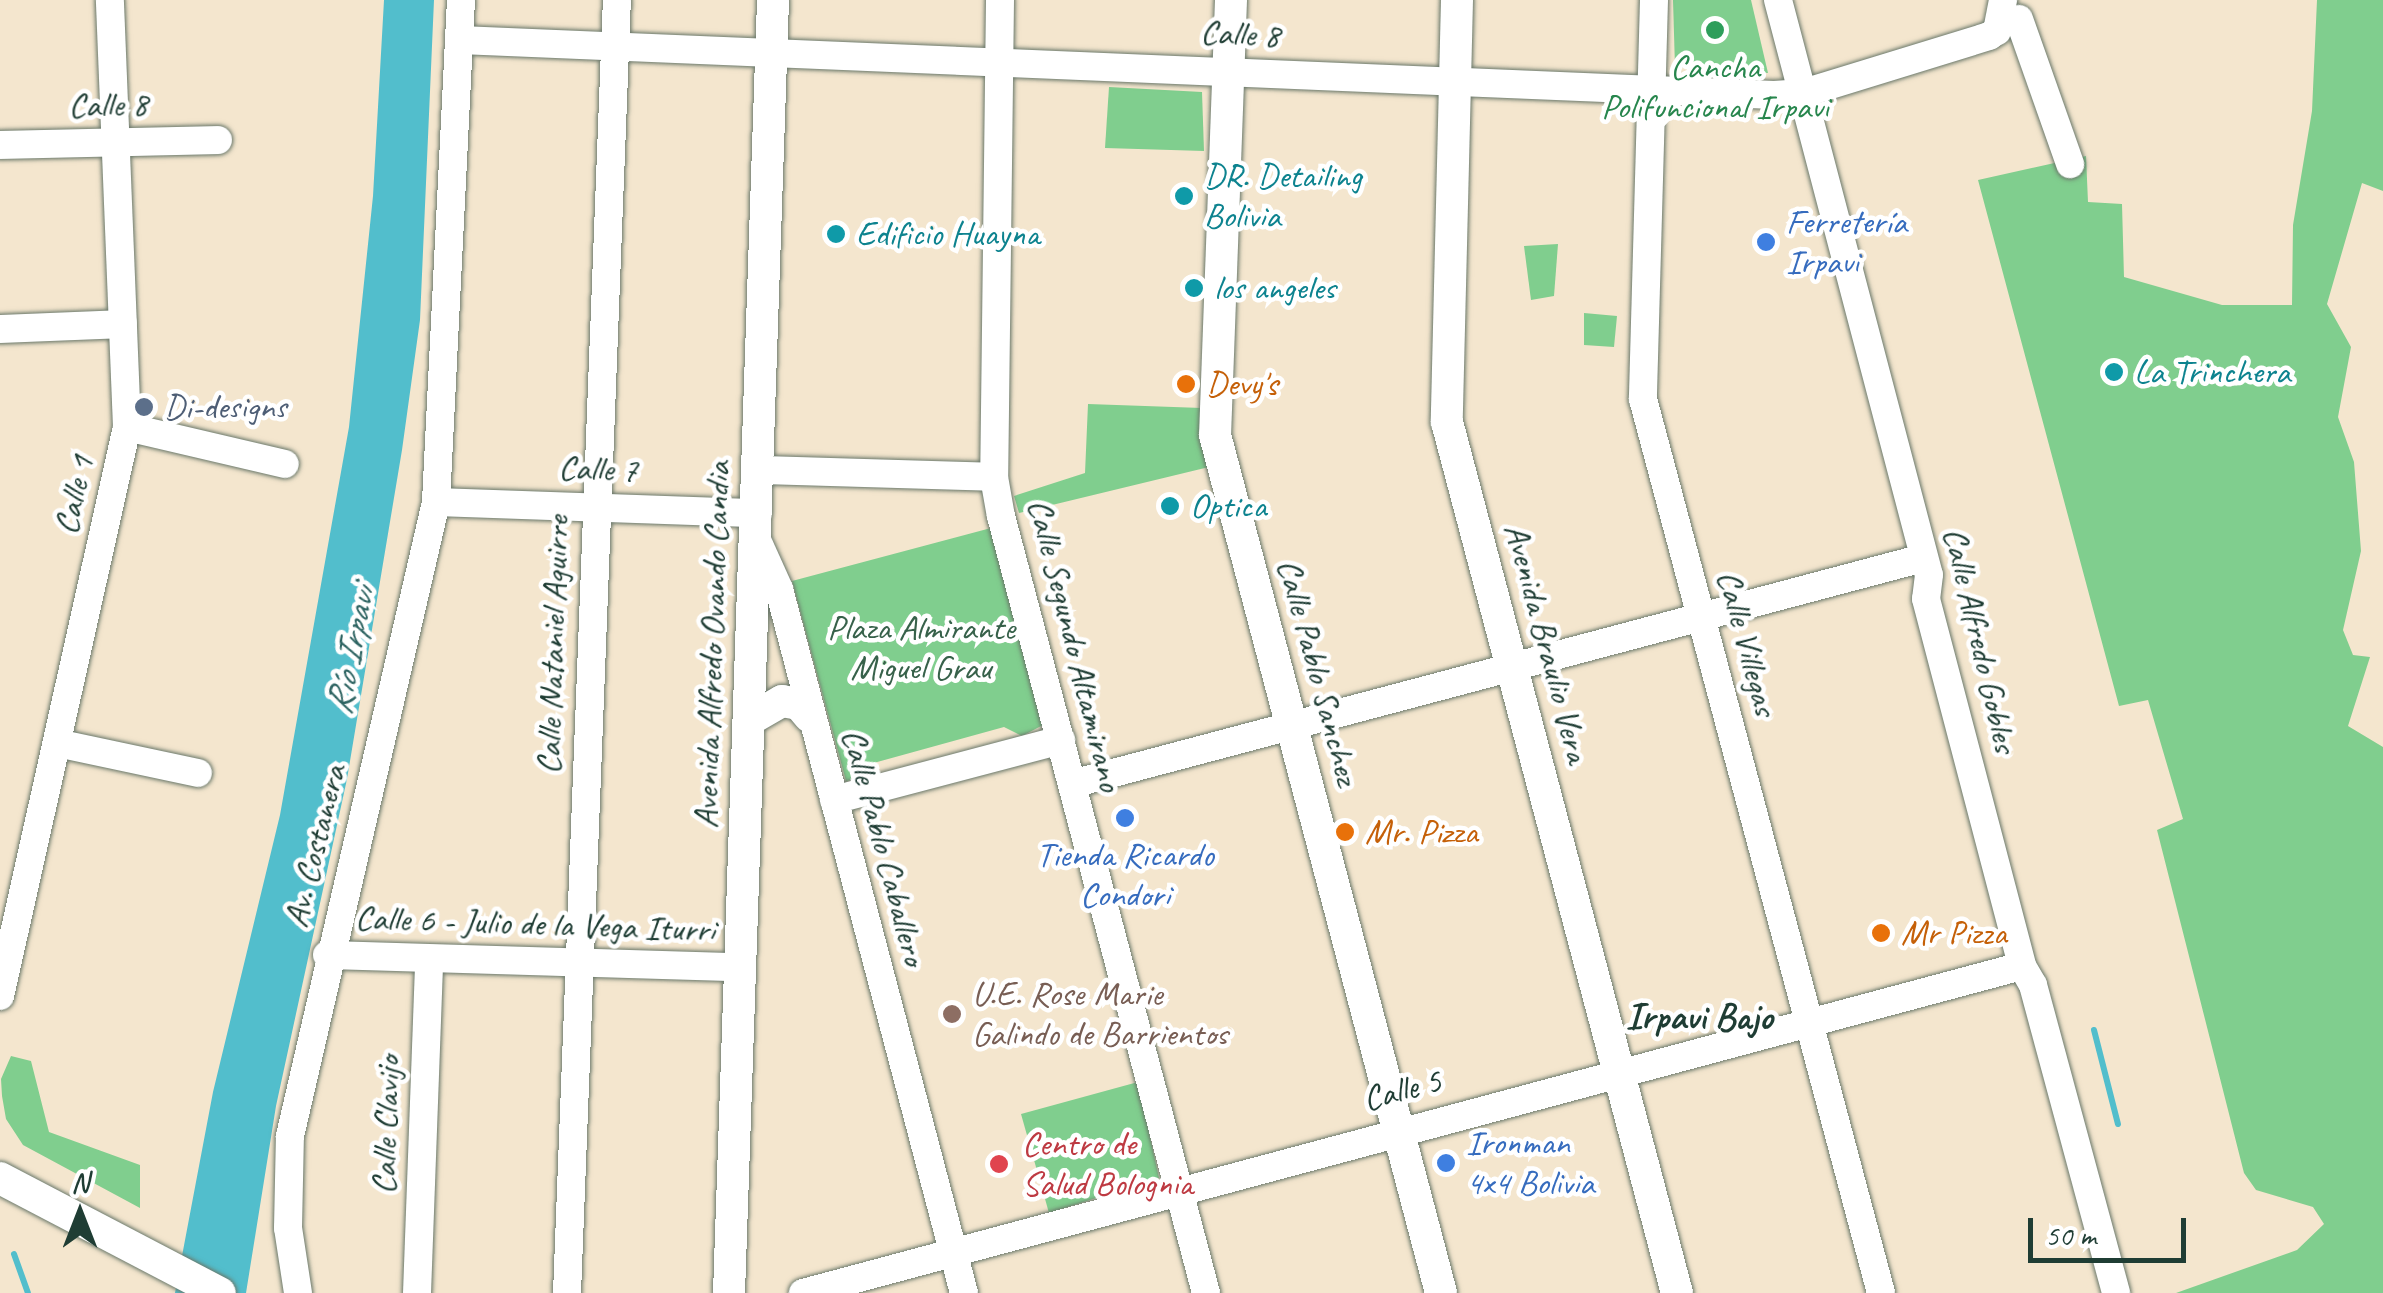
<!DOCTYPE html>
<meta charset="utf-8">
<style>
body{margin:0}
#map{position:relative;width:2383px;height:1293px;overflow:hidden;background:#f4e6ce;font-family:Caveat,sans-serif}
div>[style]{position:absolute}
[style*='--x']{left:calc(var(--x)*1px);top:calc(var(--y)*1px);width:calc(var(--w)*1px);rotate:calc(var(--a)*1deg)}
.green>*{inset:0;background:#80ce8e}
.water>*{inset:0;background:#52becc}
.stream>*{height:6px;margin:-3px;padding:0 3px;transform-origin:3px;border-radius:3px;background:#52becc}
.roads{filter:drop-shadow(0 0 2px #6a786a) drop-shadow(0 0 2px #6a786a)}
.minor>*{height:28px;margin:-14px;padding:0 14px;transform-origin:14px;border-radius:14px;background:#fff}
.major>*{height:32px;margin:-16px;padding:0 16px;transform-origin:16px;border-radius:16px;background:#fff}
.dots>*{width:28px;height:28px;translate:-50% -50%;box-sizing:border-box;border:5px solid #fff;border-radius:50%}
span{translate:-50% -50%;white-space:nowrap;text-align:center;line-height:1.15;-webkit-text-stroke:9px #fff;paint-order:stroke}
.street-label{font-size:35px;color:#1f3d34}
.leisure-label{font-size:35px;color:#27864d}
.culture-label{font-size:35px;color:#0d838f}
.left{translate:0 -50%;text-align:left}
.shop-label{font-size:35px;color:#366cbe}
.food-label{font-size:35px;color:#c56008}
.service-label{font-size:35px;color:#4e5e75}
.park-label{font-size:35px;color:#37614a}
.education-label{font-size:35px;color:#785e54}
.health-label{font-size:35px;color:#be3a42}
.water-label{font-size:38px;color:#2e6462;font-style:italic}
.neighbourhood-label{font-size:38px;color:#1f3d34;font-weight:700}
.north{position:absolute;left:30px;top:1163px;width:100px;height:100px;-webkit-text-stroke:8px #fff;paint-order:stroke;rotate:0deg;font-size:28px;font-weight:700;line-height:40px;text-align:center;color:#1f3d34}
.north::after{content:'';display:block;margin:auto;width:35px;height:45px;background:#1f3d34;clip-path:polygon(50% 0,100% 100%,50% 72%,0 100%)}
.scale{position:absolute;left:2028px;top:1218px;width:158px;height:45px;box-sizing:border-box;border:5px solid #1f3d34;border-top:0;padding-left:12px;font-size:30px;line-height:35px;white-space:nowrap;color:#1f3d34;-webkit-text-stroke:8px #fff;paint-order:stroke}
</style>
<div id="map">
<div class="green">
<i style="clip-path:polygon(1673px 0,1751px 0,1768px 73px,1675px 67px)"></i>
<i style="clip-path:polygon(2317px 0,2383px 0,2383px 191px,2362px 183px,2327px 304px,2351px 347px,2338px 417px,2354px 462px,2361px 551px,2343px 630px,2353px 655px,2370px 657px,2348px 726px,2383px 747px,2383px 1293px,2176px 1293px,2297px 1250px,2324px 1224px,2313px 1207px,2256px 1190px,2244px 1173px,2157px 830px,2183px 819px,2148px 700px,2119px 706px,1978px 180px,2086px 156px,2088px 202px,2122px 204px,2124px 277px,2222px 305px,2292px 305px,2293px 225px,2312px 111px)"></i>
<i style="clip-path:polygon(1109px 87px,1202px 92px,1204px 151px,1105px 148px)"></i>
<i style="clip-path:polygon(1558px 244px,1554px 296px,1531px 300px,1524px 246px)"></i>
<i style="clip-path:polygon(1584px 313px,1617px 316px,1614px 347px,1584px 345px)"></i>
<i style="clip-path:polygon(1088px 404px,1202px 408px,1209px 467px,1019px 513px,1014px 496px,1085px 473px)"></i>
<i style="clip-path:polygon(991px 528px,1045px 724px,1022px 736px,1004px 727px,870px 764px,863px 778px,846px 781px,792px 581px)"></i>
<i style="clip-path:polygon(11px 1056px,31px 1061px,49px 1132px,140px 1165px,140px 1208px,23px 1145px,6px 1119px,2px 1096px,1px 1079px)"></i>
<i style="clip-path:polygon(1138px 1082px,1159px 1178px,1049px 1213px,1021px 1114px)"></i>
</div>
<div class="water">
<i style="clip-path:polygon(384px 0,434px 0,420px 320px,402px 450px,347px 779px,276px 1106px,246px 1293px,175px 1293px,213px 1092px,280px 815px,349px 427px,373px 196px)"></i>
</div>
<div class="stream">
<i style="--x:2094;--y:1030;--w:97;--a:75.7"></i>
<i style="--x:14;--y:1254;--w:41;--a:70.3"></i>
</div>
<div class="roads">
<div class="minor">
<i style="--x:1000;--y:0;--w:477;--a:90.7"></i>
<i style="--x:994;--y:477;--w:40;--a:80"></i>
<i style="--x:1001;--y:516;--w:804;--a:75.22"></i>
<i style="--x:1654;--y:0;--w:399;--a:91.6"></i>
<i style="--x:1643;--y:399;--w:925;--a:75.09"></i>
<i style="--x:1778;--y:0;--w:594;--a:75.29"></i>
<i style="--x:1929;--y:575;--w:24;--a:97"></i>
<i style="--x:1926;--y:599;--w:379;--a:75.3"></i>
<i style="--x:2022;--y:966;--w:22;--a:60"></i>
<i style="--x:2033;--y:985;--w:319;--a:74.9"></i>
<i style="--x:2019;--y:19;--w:154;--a:70.6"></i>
<i style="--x:460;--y:40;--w:1315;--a:2.4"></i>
<i style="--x:1774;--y:95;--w:30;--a:-4"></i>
<i style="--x:1804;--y:93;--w:194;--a:-17.1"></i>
<i style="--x:1989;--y:36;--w:9;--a:-32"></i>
<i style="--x:1997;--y:31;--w:32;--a:-79"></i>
<i style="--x:0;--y:145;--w:218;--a:-1.3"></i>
<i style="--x:0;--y:329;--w:123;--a:-2.3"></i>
<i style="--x:127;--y:427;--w:162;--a:13.2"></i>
<i style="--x:760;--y:470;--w:234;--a:1.7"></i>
<i style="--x:436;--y:502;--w:322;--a:2"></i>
<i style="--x:757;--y:540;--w:54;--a:65.8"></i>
<i style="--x:779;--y:589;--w:728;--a:75.28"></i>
<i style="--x:57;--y:743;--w:144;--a:12"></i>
<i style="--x:1072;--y:784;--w:880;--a:-14.87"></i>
<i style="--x:834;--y:800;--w:235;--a:-14.8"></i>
<i style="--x:327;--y:955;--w:413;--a:1.7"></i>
<i style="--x:0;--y:996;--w:583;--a:-77.42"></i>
<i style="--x:127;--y:427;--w:427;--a:-92.3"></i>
<i style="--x:298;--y:1293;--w:66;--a:-98.7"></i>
<i style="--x:288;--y:1228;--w:92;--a:-88.8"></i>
<i style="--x:290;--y:1136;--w:651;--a:-77.03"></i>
<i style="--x:436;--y:502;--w:503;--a:-87.15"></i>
<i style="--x:417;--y:1293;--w:334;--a:-87.9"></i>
<i style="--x:567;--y:1293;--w:1294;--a:-87.79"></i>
<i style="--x:803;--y:1293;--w:1262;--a:-15.02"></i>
</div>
<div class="major">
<i style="--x:1231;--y:0;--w:435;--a:92.1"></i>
<i style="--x:1215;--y:435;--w:887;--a:75.24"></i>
<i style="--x:1457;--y:0;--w:422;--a:91.4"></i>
<i style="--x:1447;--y:422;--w:901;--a:75.21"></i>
<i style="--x:749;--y:720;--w:38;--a:-30"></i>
<i style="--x:782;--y:701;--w:17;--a:10"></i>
<i style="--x:799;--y:704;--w:16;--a:50"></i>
<i style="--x:0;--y:1178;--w:248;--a:27.6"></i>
<i style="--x:729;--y:1293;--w:1294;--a:-88.05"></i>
</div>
</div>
<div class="dots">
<i style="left:1715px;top:30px;background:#2e9e5b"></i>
<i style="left:1184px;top:196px;background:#0f9aa8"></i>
<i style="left:836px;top:234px;background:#0f9aa8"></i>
<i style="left:1766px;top:242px;background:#3f7fe0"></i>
<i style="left:1194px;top:288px;background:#0f9aa8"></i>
<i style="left:2114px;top:372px;background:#0f9aa8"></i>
<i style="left:1186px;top:384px;background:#e8710a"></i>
<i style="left:144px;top:407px;background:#5c6f8a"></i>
<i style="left:1170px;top:506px;background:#0f9aa8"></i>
<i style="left:1125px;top:818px;background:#3f7fe0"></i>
<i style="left:1345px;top:832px;background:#e8710a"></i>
<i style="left:1881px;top:933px;background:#e8710a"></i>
<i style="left:952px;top:1014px;background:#8d6e63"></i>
<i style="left:1446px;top:1163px;background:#3f7fe0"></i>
<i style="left:999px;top:1164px;background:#e0444e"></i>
</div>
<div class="street-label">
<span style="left:1240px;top:34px;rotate:3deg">Calle 8</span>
<span style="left:108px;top:105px;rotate:-1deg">Calle 8</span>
<span style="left:598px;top:469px;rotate:2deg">Calle 7</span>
<span style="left:74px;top:495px;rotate:-77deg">Calle 1</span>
<span style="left:1980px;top:640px;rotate:77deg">Calle Alfredo Gobles</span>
<span style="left:1547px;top:643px;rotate:75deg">Avenida Braulio Vera</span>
<span style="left:1747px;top:643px;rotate:75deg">Calle Villegas</span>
<span style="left:553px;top:645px;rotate:-88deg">Calle Nataniel Aguirre</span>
<span style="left:712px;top:645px;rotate:-88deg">Avenida Alfredo Ovando Candia</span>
<span style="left:1075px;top:645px;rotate:76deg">Calle Segundo Altamirano</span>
<span style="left:1318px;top:672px;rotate:75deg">Calle Pablo Sanchez</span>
<span style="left:315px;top:846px;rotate:-76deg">Av. Costanera</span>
<span style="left:884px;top:847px;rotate:75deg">Calle Pablo Caballero</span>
<span style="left:535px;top:924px;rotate:2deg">Calle 6 - Julio de la Vega Iturri</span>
<span style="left:1402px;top:1090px;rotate:-15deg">Calle 5</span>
<span style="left:386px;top:1125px;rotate:-88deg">Calle Clavijo</span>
</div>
<div class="leisure-label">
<span style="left:1715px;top:87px">Cancha<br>Polifuncional Irpavi</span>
</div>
<div class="culture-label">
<span class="left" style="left:1204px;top:196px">DR. Detailing<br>Bolivia</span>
<span class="left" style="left:856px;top:234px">Edificio Huayna</span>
<span class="left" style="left:1214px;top:288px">los angeles</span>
<span class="left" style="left:2134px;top:372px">La Trinchera</span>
<span class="left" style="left:1190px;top:506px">Optica</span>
</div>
<div class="shop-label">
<span class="left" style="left:1786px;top:242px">Ferretería<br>Irpavi</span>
<span style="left:1125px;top:875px">Tienda Ricardo<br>Condori</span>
<span class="left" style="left:1466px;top:1163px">Ironman<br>4x4 Bolivia</span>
</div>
<div class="food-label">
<span class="left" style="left:1206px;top:384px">Devy's</span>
<span class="left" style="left:1365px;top:832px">Mr. Pizza</span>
<span class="left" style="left:1901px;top:933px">Mr Pizza</span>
</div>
<div class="service-label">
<span class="left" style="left:164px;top:407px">Di-designs</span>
</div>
<div class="park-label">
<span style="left:921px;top:648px">Plaza Almirante<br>Miguel Grau</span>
</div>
<div class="education-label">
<span class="left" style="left:972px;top:1014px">U.E. Rose Marie<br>Galindo de Barrientos</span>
</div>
<div class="health-label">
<span class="left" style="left:1022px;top:1164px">Centro de<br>Salud Bolognia</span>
</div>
<div class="water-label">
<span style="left:350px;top:651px;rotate:-79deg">Río Irpavi</span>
</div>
<div class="neighbourhood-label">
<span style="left:1699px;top:1017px">Irpavi Bajo</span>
</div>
<div class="north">N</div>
<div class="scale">50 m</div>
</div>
